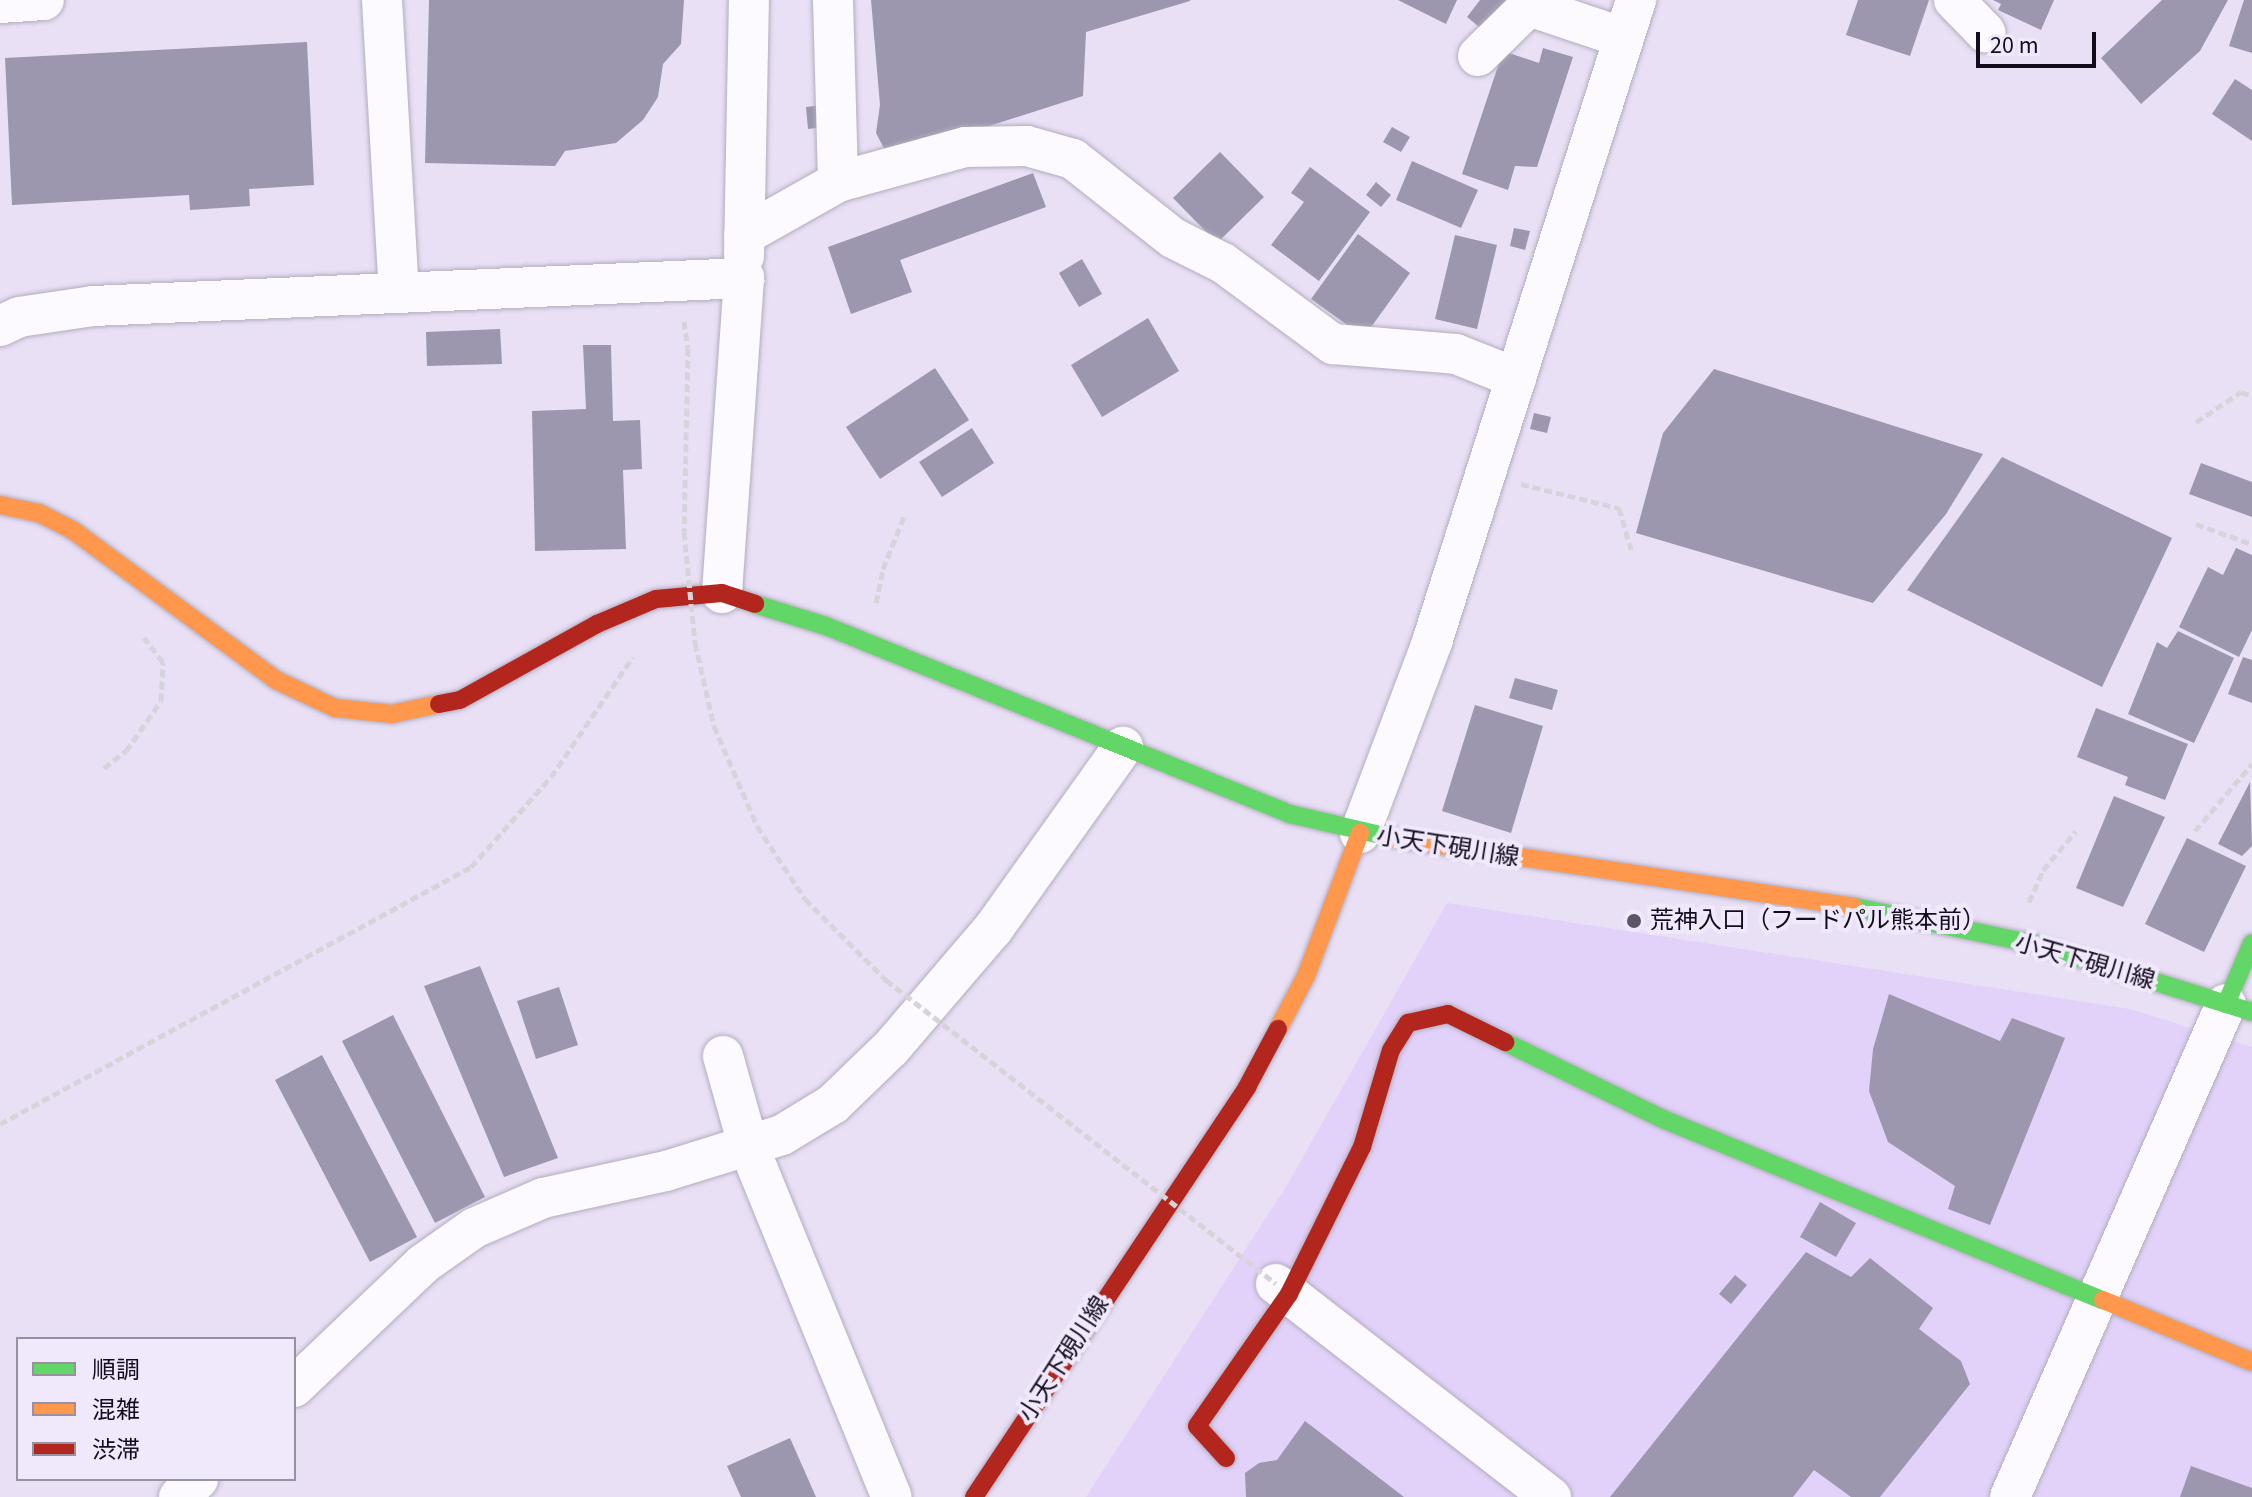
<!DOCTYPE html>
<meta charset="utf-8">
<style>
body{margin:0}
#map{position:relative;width:2252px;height:1497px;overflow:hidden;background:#e9e0f6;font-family:"Source Sans 3","Noto Sans JP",sans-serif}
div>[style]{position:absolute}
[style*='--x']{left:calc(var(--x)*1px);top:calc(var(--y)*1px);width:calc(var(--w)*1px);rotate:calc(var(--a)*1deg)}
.built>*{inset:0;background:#e2d2fa}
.building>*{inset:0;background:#9c97ae}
.path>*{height:5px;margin-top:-2.5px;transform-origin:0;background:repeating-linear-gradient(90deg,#d6d4da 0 8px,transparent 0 12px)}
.roads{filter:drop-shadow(0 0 2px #b3acbe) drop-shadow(0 0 2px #b3acbe)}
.street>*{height:40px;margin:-20px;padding:0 20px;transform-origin:20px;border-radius:20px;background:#fcfafe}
.fast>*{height:18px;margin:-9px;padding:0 9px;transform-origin:9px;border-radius:9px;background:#63d668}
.slow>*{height:18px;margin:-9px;padding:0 9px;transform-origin:9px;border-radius:9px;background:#ff974d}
.jam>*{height:18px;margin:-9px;padding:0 9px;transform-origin:9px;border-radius:9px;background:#b3261e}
.path-bridge>*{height:5px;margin-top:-2.5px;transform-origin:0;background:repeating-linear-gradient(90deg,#d6d4da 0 8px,transparent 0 12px)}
.dots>*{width:22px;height:22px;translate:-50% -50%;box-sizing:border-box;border:4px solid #f0e9fc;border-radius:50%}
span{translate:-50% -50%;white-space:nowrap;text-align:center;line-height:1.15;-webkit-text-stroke:8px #f0e9fc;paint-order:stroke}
.street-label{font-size:24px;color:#130c1c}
.poi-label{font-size:24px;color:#130c1c}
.left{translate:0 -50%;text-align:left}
.legend{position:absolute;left:16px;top:1337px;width:280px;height:144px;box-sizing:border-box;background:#f0e9fc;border:2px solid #9891a2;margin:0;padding:10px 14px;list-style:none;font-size:24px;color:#130c1c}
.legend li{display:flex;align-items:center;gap:16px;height:40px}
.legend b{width:40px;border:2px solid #9891a2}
.scale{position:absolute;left:1976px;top:32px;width:120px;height:36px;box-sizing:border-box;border:4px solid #130c1c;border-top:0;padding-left:10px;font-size:24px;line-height:28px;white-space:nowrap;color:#130c1c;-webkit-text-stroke:6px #f0e9fc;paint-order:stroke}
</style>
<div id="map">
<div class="built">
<i style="clip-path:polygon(1447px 903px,2130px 1009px,2252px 1047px,2252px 1497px,1086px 1497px,1287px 1185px)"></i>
</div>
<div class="building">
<i style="clip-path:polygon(429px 0,684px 0,681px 44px,663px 64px,658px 97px,643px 120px,616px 143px,565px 151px,555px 166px,425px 163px)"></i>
<i style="clip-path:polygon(871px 0,1190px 0,1190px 1px,1086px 32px,1083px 96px,889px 158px,876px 133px,880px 105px)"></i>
<i style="clip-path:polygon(1398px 0,1457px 0,1446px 24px)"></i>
<i style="clip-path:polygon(1480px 0,1516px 0,1489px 35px,1467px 17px)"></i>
<i style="clip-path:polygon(1858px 0,1929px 0,1910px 56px,1846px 35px)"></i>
<i style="clip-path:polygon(1993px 0,2054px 0,2041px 30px,1998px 10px,2001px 4px)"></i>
<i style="clip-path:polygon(2162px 0,2228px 0,2200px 51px,2141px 104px,2101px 58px)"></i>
<i style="clip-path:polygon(2244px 0,2252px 0,2252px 53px,2229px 46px)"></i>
<i style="clip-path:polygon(307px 42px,314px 185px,249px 189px,250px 206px,190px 210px,189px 195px,12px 205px,5px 58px)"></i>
<i style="clip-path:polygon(1543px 48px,1573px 57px,1537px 167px,1515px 166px,1508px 190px,1462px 174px,1503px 51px,1539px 63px)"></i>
<i style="clip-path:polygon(2235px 79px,2252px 90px,2252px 141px,2212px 114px)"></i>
<i style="clip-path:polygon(822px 105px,824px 127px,808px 129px,806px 107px)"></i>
<i style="clip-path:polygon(1392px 127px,1410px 137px,1401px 152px,1383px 142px)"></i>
<i style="clip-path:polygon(1220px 152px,1264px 197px,1217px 243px,1173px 198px)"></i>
<i style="clip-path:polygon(1412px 161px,1478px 190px,1461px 228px,1396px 200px)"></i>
<i style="clip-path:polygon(1310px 167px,1370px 212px,1319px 281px,1271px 245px,1304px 202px,1291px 193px)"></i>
<i style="clip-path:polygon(1033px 173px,1046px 207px,900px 260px,912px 292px,851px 314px,828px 247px)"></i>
<i style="clip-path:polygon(1376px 182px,1391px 195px,1381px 207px,1366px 195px)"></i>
<i style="clip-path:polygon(1514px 228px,1530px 231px,1525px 250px,1510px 246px)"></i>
<i style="clip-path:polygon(1358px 234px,1410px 273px,1364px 337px,1311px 299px)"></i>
<i style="clip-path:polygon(1455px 235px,1497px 245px,1477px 329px,1435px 319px)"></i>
<i style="clip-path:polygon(1082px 259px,1102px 294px,1079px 307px,1059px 273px)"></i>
<i style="clip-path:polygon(1148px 318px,1179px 371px,1102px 417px,1071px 365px)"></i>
<i style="clip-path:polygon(500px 329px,502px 364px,427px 366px,426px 332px)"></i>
<i style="clip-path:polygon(583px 345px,611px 345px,613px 421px,640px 420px,642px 469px,623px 470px,626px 549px,535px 551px,532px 411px,586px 409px)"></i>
<i style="clip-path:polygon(935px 368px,969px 420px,880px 479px,846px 427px)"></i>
<i style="clip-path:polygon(1714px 369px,1983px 454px,1946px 514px,1873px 603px,1636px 533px,1663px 433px)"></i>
<i style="clip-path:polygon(1534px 413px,1551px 417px,1547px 433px,1530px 429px)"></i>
<i style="clip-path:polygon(972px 428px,994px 463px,942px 497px,919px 462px)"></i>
<i style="clip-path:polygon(2002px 457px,2172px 538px,2102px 687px,1907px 590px)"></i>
<i style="clip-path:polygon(2201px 463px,2252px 482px,2252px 517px,2189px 494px)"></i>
<i style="clip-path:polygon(2236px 548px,2252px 555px,2252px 630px,2239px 657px,2179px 627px,2208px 567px,2223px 575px)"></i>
<i style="clip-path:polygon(2178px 631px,2234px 658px,2194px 743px,2128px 714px,2157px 642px,2167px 648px)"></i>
<i style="clip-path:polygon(2243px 657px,2252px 660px,2252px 703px,2228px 694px)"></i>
<i style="clip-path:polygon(1515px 678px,1558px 690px,1552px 710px,1509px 698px)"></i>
<i style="clip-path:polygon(1475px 705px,1543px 726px,1511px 833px,1442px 811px)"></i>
<i style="clip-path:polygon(2096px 708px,2188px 744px,2165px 800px,2125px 785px,2128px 777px,2077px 757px)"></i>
<i style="clip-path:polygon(2250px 782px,2252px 846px,2242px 856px,2218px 844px)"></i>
<i style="clip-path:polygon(2114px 796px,2165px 817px,2123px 907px,2076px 888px)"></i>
<i style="clip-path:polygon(2187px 838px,2246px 866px,2204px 952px,2145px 924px)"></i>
<i style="clip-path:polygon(480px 966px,558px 1158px,504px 1177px,424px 986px)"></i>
<i style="clip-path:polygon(559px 987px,578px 1045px,536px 1059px,517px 1001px)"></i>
<i style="clip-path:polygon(1889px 994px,2000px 1041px,2012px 1018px,2065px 1038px,1990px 1225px,1948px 1209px,1955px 1186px,1888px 1142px,1869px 1091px,1873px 1049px)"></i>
<i style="clip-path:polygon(393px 1015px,485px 1197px,435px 1223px,342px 1041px)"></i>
<i style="clip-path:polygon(322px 1055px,417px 1237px,370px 1262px,275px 1080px)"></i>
<i style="clip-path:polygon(1820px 1202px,1856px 1223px,1836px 1257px,1800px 1237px)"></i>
<i style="clip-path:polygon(1806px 1252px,1851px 1277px,1870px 1258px,1933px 1308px,1919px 1329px,1961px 1361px,1970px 1384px,1880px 1497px,1851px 1497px,1814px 1470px,1793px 1497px,1610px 1497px)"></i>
<i style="clip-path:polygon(1735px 1275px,1747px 1285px,1731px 1304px,1719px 1294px)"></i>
<i style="clip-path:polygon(1305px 1421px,1404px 1497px,1246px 1497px,1245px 1473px,1259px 1463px,1277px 1460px)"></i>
<i style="clip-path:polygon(790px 1438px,816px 1497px,741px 1497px,727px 1466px)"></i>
<i style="clip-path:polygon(2191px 1466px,2252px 1488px,2252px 1497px,2180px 1497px)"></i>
</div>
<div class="path">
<i style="--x:684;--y:321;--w:27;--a:82"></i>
<i style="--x:2196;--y:422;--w:54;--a:-33.7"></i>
<i style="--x:2241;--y:392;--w:12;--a:20"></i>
<i style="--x:1521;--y:484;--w:101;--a:13.8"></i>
<i style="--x:1619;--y:508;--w:43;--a:73.7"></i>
<i style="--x:2196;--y:524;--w:59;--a:19.7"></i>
<i style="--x:876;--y:603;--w:35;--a:-78"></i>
<i style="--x:883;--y:569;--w:59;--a:-68.2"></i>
<i style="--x:104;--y:768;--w:28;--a:-38"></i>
<i style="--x:126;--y:751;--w:61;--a:-55"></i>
<i style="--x:161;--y:701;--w:39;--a:-87"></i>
<i style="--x:163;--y:662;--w:31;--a:-128"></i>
<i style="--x:2195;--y:831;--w:88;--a:-49.6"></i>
<i style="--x:2029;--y:902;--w:35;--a:-66"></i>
<i style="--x:2043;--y:870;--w:51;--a:-49.8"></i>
<i style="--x:0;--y:1124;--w:537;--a:-28.62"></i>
<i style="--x:471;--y:867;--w:120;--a:-48.4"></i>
<i style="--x:551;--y:777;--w:145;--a:-55.7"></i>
</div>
<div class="roads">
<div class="street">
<i style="--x:382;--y:0;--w:293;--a:86.7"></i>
<i style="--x:833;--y:0;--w:182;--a:88.4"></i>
<i style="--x:1954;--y:0;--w:45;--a:45.9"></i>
<i style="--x:0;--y:3;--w:44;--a:-3.9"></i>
<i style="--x:1478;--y:56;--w:71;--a:-44.4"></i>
<i style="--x:1529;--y:6;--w:100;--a:18.6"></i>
<i style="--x:744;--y:235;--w:108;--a:-29.4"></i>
<i style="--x:838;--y:182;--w:132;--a:-15.4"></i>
<i style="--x:965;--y:147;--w:62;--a:-0.9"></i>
<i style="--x:1027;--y:146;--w:48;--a:15.8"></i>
<i style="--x:1073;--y:159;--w:127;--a:38.3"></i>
<i style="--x:1173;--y:238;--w:56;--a:26.6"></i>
<i style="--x:1223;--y:263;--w:137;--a:36.4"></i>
<i style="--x:1333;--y:344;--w:123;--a:4.6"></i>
<i style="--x:1456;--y:354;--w:65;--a:21.8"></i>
<i style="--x:744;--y:256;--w:256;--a:-88.9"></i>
<i style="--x:0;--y:326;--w:21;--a:-25"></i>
<i style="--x:19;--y:317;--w:75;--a:-8.5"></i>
<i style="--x:93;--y:306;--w:652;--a:-2.46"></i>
<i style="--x:744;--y:278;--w:316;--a:94"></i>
<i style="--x:1360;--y:833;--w:204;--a:-69.3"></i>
<i style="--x:1432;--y:642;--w:674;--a:-72.37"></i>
<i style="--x:723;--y:1056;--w:92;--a:74.3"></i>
<i style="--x:748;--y:1145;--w:380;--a:67.8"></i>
<i style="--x:1276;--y:1284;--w:348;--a:37.8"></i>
<i style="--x:294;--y:1387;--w:178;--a:-43.6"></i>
<i style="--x:423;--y:1264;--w:62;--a:-35.2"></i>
<i style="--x:474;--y:1228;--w:75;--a:-23.5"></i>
<i style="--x:543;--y:1198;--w:126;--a:-12.4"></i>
<i style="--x:666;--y:1171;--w:121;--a:-17.2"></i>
<i style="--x:782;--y:1135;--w:60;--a:-31.3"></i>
<i style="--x:833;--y:1104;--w:81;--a:-44"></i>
<i style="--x:891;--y:1048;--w:157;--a:-49.4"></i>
<i style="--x:993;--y:929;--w:224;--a:-54.5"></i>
<i style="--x:179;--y:1497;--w:26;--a:-43"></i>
<i style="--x:2010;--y:1497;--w:538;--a:-66.34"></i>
</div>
<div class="fast">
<i style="--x:755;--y:604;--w:74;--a:17.2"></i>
<i style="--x:826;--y:626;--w:501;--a:22.06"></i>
<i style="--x:1290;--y:814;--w:106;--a:13.1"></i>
<i style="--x:1854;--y:907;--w:184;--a:11.6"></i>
<i style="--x:2034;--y:944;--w:228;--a:17.3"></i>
<i style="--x:2226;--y:1004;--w:66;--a:-66.9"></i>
<i style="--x:1505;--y:1042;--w:176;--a:26"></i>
<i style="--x:1663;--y:1119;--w:476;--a:22.4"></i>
</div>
<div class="slow">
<i style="--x:0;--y:505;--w:40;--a:12"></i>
<i style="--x:39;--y:513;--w:39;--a:27"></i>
<i style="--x:74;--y:531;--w:251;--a:36.4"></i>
<i style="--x:276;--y:680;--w:65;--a:25.4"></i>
<i style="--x:335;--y:708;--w:57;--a:6"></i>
<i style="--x:392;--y:714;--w:48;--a:-12"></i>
<i style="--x:1393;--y:838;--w:466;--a:8.5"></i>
<i style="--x:1278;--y:1029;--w:60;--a:-62.2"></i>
<i style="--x:1306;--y:976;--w:153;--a:-69.3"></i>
<i style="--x:2103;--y:1300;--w:161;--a:22.6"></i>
</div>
<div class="jam">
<i style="--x:439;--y:704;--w:21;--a:-11"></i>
<i style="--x:460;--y:700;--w:157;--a:-29"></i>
<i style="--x:597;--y:624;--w:64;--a:-23"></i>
<i style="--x:656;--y:599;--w:66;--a:-5.2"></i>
<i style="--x:722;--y:593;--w:35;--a:18"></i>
<i style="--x:1226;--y:1458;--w:43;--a:-132.2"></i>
<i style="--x:1197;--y:1426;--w:161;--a:-55.1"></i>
<i style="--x:1289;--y:1294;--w:164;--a:-63.6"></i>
<i style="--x:1362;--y:1147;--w:101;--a:-73.4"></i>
<i style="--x:1391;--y:1050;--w:32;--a:-58"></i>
<i style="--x:1408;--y:1023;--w:41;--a:-12.7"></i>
<i style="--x:1448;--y:1014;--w:64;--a:26.2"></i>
<i style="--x:974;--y:1497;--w:493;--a:-56.3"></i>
<i style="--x:1247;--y:1087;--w:66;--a:-61.9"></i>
</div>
</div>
<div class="path-bridge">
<i style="--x:688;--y:348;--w:184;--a:91.2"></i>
<i style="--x:684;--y:532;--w:112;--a:84.3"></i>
<i style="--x:695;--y:643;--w:85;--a:77.1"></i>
<i style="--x:714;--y:726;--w:109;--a:66.7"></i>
<i style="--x:757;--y:826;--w:87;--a:56.7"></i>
<i style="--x:805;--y:899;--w:115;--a:45"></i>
<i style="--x:886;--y:980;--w:494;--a:37.9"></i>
</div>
<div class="dots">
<i style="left:1634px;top:921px;background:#5e5668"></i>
</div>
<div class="street-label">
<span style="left:1448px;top:847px;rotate:9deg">小天下硯川線</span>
<span style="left:2085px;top:962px;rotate:16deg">小天下硯川線</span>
<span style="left:1064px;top:1359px;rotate:-57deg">小天下硯川線</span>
</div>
<div class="poi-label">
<span class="left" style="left:1650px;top:921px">荒神入口（フードパル熊本前）</span>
</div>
<ul class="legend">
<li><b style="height:10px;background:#63d668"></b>順調</li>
<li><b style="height:10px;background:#ff974d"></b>混雑</li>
<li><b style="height:10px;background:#b3261e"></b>渋滞</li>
</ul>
<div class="scale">20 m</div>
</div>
